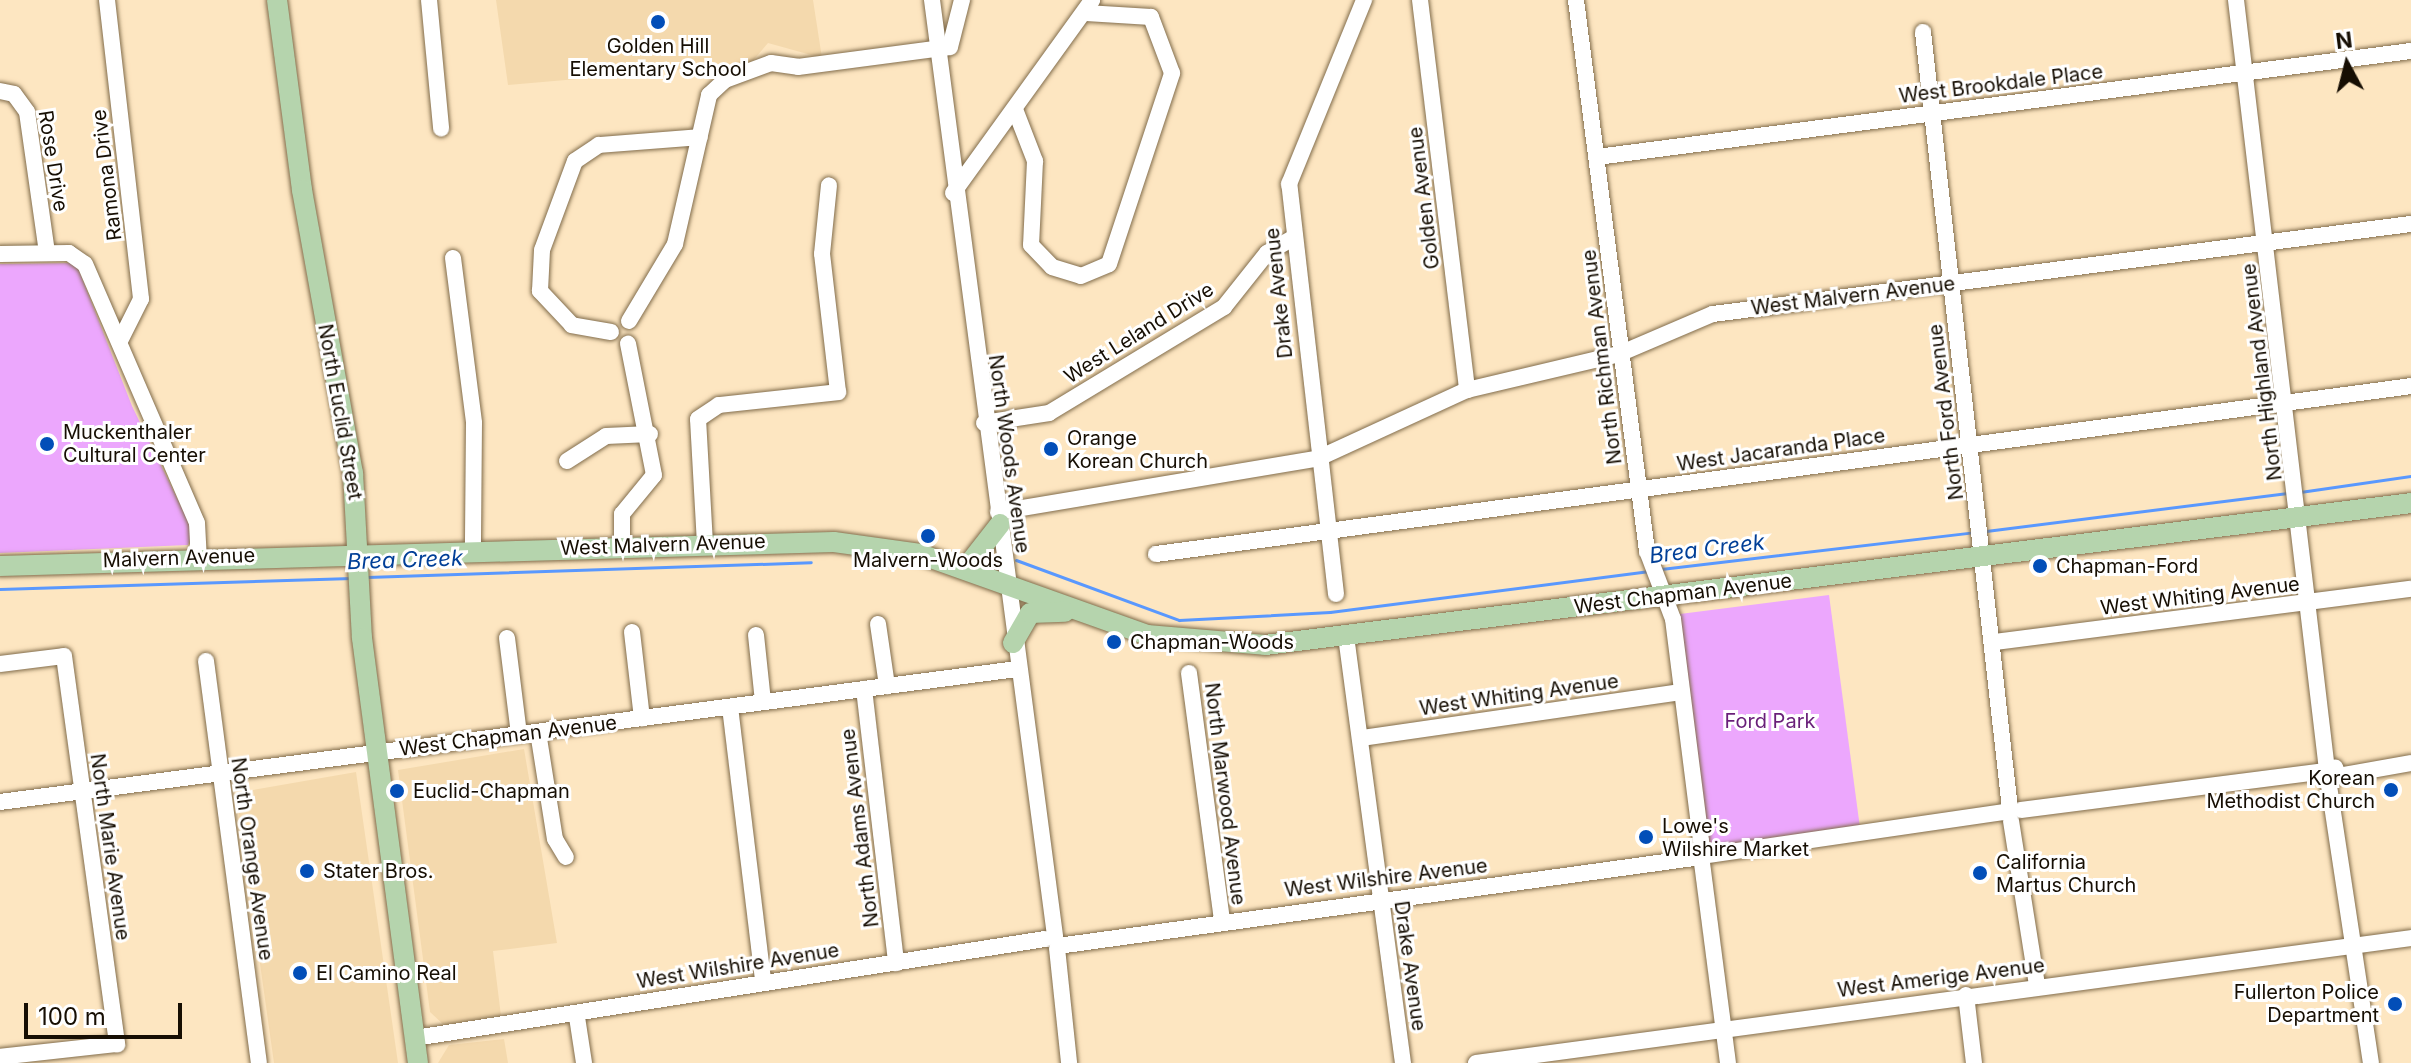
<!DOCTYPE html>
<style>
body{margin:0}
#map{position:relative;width:2411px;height:1063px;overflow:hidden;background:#fde6c1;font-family:Inter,sans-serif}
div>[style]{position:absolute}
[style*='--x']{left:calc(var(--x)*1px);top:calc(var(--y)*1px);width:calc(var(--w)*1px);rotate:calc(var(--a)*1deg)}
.built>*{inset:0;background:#f4d9ad}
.green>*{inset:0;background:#eca7fd}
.stream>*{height:3px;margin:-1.5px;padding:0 1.5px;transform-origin:1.5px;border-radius:1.5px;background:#5998fe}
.roads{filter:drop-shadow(0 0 2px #816c4b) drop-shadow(0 0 2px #816c4b)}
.minor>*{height:16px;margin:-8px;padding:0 8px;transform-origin:8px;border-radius:8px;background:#fff}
.major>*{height:20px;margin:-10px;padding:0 10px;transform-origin:10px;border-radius:10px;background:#b5d4ad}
.dots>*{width:22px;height:22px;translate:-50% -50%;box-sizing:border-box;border:4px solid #fff;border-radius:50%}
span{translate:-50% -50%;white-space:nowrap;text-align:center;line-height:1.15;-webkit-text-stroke:6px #fff;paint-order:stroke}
.poi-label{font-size:20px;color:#160e03}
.left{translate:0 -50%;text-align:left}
.right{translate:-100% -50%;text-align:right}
.street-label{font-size:20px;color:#160e03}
.park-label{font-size:20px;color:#691f79}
.water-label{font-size:22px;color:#013f97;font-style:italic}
.north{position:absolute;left:2307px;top:24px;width:80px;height:80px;-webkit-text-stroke:6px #fff;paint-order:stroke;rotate:353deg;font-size:22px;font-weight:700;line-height:32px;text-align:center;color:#160e03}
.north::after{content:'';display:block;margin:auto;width:28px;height:36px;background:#160e03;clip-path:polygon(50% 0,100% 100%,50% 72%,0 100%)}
.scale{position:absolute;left:24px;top:1003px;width:158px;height:36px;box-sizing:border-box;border:4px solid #160e03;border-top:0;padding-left:10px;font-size:24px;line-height:28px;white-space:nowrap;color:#160e03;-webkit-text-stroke:6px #fff;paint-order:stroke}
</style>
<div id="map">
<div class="built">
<i style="clip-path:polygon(496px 0,813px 0,822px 58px,768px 43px,750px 64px,508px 85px)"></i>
<i style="clip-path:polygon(524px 749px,557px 943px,493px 951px,501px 1016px,444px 1025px,430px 1012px,398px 770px)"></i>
<i style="clip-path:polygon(356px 772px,398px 1063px,274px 1063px,236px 793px)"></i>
<i style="clip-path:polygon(504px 1039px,508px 1063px,438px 1063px,449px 1045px)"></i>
</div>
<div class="green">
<i style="clip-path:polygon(76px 263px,132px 406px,193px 531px,188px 545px,0 553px,0 264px)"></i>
<i style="clip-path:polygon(1829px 595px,1860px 828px,1710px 848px,1680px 614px)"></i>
</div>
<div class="stream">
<i style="--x:2300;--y:492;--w:112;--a:-8.2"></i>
<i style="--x:1986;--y:531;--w:304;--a:-7.2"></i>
<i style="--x:1016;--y:560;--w:174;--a:20.2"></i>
<i style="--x:1179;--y:620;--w:151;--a:-3"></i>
<i style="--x:1330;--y:612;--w:322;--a:-7.3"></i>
<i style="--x:1661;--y:569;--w:316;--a:-6.7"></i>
<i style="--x:367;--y:577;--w:444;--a:-1.9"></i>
<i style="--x:0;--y:589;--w:352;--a:-1.8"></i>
</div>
<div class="roads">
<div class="minor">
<i style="--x:107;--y:0;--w:301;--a:83.5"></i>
<i style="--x:141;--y:299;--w:47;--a:116.6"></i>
<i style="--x:429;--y:0;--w:129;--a:84.6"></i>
<i style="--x:932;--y:0;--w:944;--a:82.51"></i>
<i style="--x:1420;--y:0;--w:393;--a:83.1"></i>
<i style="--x:1576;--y:0;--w:556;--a:82.66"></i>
<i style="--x:1647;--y:551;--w:73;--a:69.1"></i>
<i style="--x:1673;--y:619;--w:231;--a:82.8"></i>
<i style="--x:2236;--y:0;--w:784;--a:83.26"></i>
<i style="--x:2328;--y:779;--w:10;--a:-17"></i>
<i style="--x:2338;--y:776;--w:9;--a:-108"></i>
<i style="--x:1923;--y:32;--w:782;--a:83.61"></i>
<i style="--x:0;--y:91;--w:14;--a:12"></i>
<i style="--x:14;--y:94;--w:22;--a:54"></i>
<i style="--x:27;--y:112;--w:141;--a:81.9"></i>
<i style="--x:1016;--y:112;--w:53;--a:68.8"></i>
<i style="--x:1035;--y:161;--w:84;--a:92.7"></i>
<i style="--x:1031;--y:245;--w:30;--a:46"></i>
<i style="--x:1052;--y:267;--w:30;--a:17"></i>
<i style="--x:1081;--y:276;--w:30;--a:-23"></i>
<i style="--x:1109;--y:264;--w:201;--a:-71.7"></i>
<i style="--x:1172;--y:73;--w:60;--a:-110.6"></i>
<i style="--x:1151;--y:17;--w:65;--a:-176.5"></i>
<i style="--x:1597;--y:157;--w:821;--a:-7.42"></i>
<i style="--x:953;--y:193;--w:238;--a:-54.2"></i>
<i style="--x:0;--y:254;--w:69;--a:-0.8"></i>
<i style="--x:69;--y:253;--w:19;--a:35"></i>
<i style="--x:85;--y:264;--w:282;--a:66.6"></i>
<i style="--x:197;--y:523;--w:34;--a:87"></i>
<i style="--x:453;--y:258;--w:166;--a:82.7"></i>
<i style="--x:474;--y:423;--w:127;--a:90.5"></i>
<i style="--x:629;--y:321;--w:90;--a:-59.1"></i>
<i style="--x:675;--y:244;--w:153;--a:-77.1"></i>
<i style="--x:709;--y:95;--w:22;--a:-43"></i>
<i style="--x:725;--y:80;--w:49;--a:-20.3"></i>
<i style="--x:771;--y:63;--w:27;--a:8"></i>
<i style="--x:798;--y:67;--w:153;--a:-7.5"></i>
<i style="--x:950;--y:47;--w:49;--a:-75.7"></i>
<i style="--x:611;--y:332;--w:40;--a:-170"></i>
<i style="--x:572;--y:325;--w:47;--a:-133.3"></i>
<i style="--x:540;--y:291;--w:41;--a:-87.2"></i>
<i style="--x:542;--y:250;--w:95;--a:-69.7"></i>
<i style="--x:575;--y:161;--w:29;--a:-34"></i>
<i style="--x:599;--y:145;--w:101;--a:-4.5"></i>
<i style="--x:984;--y:423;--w:66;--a:-8.7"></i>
<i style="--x:1049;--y:413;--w:205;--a:-31.2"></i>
<i style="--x:1224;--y:307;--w:69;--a:-51.5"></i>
<i style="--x:1267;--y:253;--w:30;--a:-30"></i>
<i style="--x:567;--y:461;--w:46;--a:-32.7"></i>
<i style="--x:606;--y:436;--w:44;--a:-2.6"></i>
<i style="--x:998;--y:512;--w:326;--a:-9.5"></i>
<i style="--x:1319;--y:458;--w:163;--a:-24.7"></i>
<i style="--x:1467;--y:390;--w:156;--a:-13.3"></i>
<i style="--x:1619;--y:354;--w:102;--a:-23.1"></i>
<i style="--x:1713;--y:314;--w:704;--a:-7.35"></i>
<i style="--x:705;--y:544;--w:125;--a:-93.2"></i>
<i style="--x:698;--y:419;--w:25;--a:-34"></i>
<i style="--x:719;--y:405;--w:120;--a:-6.2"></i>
<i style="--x:838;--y:392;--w:139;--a:-96.6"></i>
<i style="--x:822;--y:254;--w:69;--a:-84.2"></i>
<i style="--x:622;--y:546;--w:32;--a:-90"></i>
<i style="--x:622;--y:514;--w:50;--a:-50.6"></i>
<i style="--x:654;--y:475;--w:134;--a:-101.2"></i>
<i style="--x:1156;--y:554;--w:1266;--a:-7.62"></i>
<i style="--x:1336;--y:594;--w:413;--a:-96.5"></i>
<i style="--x:1289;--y:184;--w:199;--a:-67.8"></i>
<i style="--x:878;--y:624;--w:63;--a:81.7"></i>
<i style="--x:632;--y:632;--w:87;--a:83.4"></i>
<i style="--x:756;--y:635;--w:67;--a:84"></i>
<i style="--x:1346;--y:636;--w:431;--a:82.4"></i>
<i style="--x:507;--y:638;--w:97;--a:82.9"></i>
<i style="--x:1995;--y:642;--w:419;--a:-7.3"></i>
<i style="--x:206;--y:661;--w:405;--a:82.5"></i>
<i style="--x:0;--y:664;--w:64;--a:-7.1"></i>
<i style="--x:64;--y:656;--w:392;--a:82.2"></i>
<i style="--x:117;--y:1044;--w:118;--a:173.7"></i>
<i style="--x:1189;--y:673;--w:248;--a:82.4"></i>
<i style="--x:864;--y:689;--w:276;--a:83.3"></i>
<i style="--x:730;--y:707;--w:276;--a:83.1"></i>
<i style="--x:538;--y:732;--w:108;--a:81"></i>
<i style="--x:555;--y:839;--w:21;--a:59"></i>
<i style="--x:1362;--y:738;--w:323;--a:-8.2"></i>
<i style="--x:2338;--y:776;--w:74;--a:-10.1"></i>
<i style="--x:2328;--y:779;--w:287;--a:81.4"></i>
<i style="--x:0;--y:802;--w:1026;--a:-7.45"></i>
<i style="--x:2021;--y:810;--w:307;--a:-7.3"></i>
<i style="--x:2011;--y:821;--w:167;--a:81"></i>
<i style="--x:1709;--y:855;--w:303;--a:-8.3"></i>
<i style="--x:1702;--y:863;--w:202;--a:82.6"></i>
<i style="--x:1058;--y:946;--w:642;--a:-7.88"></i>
<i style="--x:1057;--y:948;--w:116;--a:84"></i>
<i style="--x:1966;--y:995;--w:68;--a:83.3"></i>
<i style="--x:577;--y:1017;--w:47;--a:81.3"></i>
<i style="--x:415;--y:1038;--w:638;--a:-8.93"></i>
<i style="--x:1476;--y:1063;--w:943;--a:-7.61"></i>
</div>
<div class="major">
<i style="--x:277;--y:0;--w:192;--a:82.5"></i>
<i style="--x:302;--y:190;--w:288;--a:79.8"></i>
<i style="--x:353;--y:473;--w:165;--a:86.9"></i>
<i style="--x:362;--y:638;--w:429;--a:82.5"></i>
<i style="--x:0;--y:566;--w:834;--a:-1.65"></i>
<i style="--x:834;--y:542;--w:87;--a:7.9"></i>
<i style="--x:920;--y:554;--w:241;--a:19.6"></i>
<i style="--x:1147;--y:635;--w:118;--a:4.8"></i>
<i style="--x:1265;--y:645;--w:1155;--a:-7.06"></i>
<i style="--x:965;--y:569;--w:57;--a:-52.1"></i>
<i style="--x:1013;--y:643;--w:34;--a:-60"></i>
<i style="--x:1030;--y:613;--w:35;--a:-2"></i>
</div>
</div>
<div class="dots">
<i style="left:658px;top:22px;background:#024eb8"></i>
<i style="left:47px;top:444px;background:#024eb8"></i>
<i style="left:1051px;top:449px;background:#024eb8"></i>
<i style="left:928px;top:536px;background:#024eb8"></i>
<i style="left:2040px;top:566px;background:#024eb8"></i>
<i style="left:1114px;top:642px;background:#024eb8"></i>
<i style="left:2391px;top:790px;background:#024eb8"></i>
<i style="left:397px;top:791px;background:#024eb8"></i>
<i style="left:1646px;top:837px;background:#024eb8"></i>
<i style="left:307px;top:871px;background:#024eb8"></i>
<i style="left:1980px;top:873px;background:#024eb8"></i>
<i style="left:300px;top:973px;background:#024eb8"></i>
<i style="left:2395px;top:1004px;background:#024eb8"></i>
</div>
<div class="poi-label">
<span style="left:658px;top:58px">Golden Hill<br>Elementary School</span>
<span class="left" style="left:63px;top:444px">Muckenthaler<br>Cultural Center</span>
<span class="left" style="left:1067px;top:450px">Orange<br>Korean Church</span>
<span style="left:928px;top:560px">Malvern-Woods</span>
<span class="left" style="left:2056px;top:566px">Chapman-Ford</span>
<span class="left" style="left:1130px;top:642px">Chapman-Woods</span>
<span class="right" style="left:2375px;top:790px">Korean<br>Methodist Church</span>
<span class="left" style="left:413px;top:791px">Euclid-Chapman</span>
<span class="left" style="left:1662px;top:838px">Lowe's<br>Wilshire Market</span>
<span class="left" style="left:1996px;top:874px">California<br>Martus Church</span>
<span class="left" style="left:323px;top:871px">Stater Bros.</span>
<span class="left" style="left:316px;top:973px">El Camino Real</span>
<span class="right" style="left:2379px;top:1004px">Fullerton Police<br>Department</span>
</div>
<div class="street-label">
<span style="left:2001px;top:84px;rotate:-7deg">West Brookdale Place</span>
<span style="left:53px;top:161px;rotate:81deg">Rose Drive</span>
<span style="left:107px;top:175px;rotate:-97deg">Ramona Drive</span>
<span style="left:1424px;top:198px;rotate:-97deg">Golden Avenue</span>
<span style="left:1279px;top:293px;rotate:-96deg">Drake Avenue</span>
<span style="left:1853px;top:296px;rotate:-7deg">West Malvern Avenue</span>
<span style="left:1139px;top:333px;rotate:-32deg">West Leland Drive</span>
<span style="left:1602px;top:357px;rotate:-97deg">North Richman Avenue</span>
<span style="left:2262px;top:372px;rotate:-97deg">North Highland Avenue</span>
<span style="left:340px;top:412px;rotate:80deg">North Euclid Street</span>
<span style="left:1946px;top:412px;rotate:-97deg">North Ford Avenue</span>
<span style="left:1781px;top:450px;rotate:-8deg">West Jacaranda Place</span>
<span style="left:1009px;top:454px;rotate:82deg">North Woods Avenue</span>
<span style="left:663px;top:545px;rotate:-2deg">West Malvern Avenue</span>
<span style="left:179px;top:558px;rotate:-2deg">Malvern Avenue</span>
<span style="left:1683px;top:594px;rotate:-7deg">West Chapman Avenue</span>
<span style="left:2200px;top:596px;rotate:-7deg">West Whiting Avenue</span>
<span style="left:1519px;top:695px;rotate:-8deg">West Whiting Avenue</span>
<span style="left:508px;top:736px;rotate:-7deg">West Chapman Avenue</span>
<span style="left:1225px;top:794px;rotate:83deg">North Marwood Avenue</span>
<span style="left:860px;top:828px;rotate:-97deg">North Adams Avenue</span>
<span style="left:110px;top:847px;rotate:82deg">North Marie Avenue</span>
<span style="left:252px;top:859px;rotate:82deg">North Orange Avenue</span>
<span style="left:1386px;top:878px;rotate:-7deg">West Wilshire Avenue</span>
<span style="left:738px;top:966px;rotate:-9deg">West Wilshire Avenue</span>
<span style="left:1410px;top:966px;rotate:82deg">Drake Avenue</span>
<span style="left:1941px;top:978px;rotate:-7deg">West Amerige Avenue</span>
</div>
<div class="park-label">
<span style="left:1770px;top:721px">Ford Park</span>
</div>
<div class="water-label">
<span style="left:1707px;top:549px;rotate:-7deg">Brea Creek</span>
<span style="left:405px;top:560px;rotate:-2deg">Brea Creek</span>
</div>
<div class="north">N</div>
<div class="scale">100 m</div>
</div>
